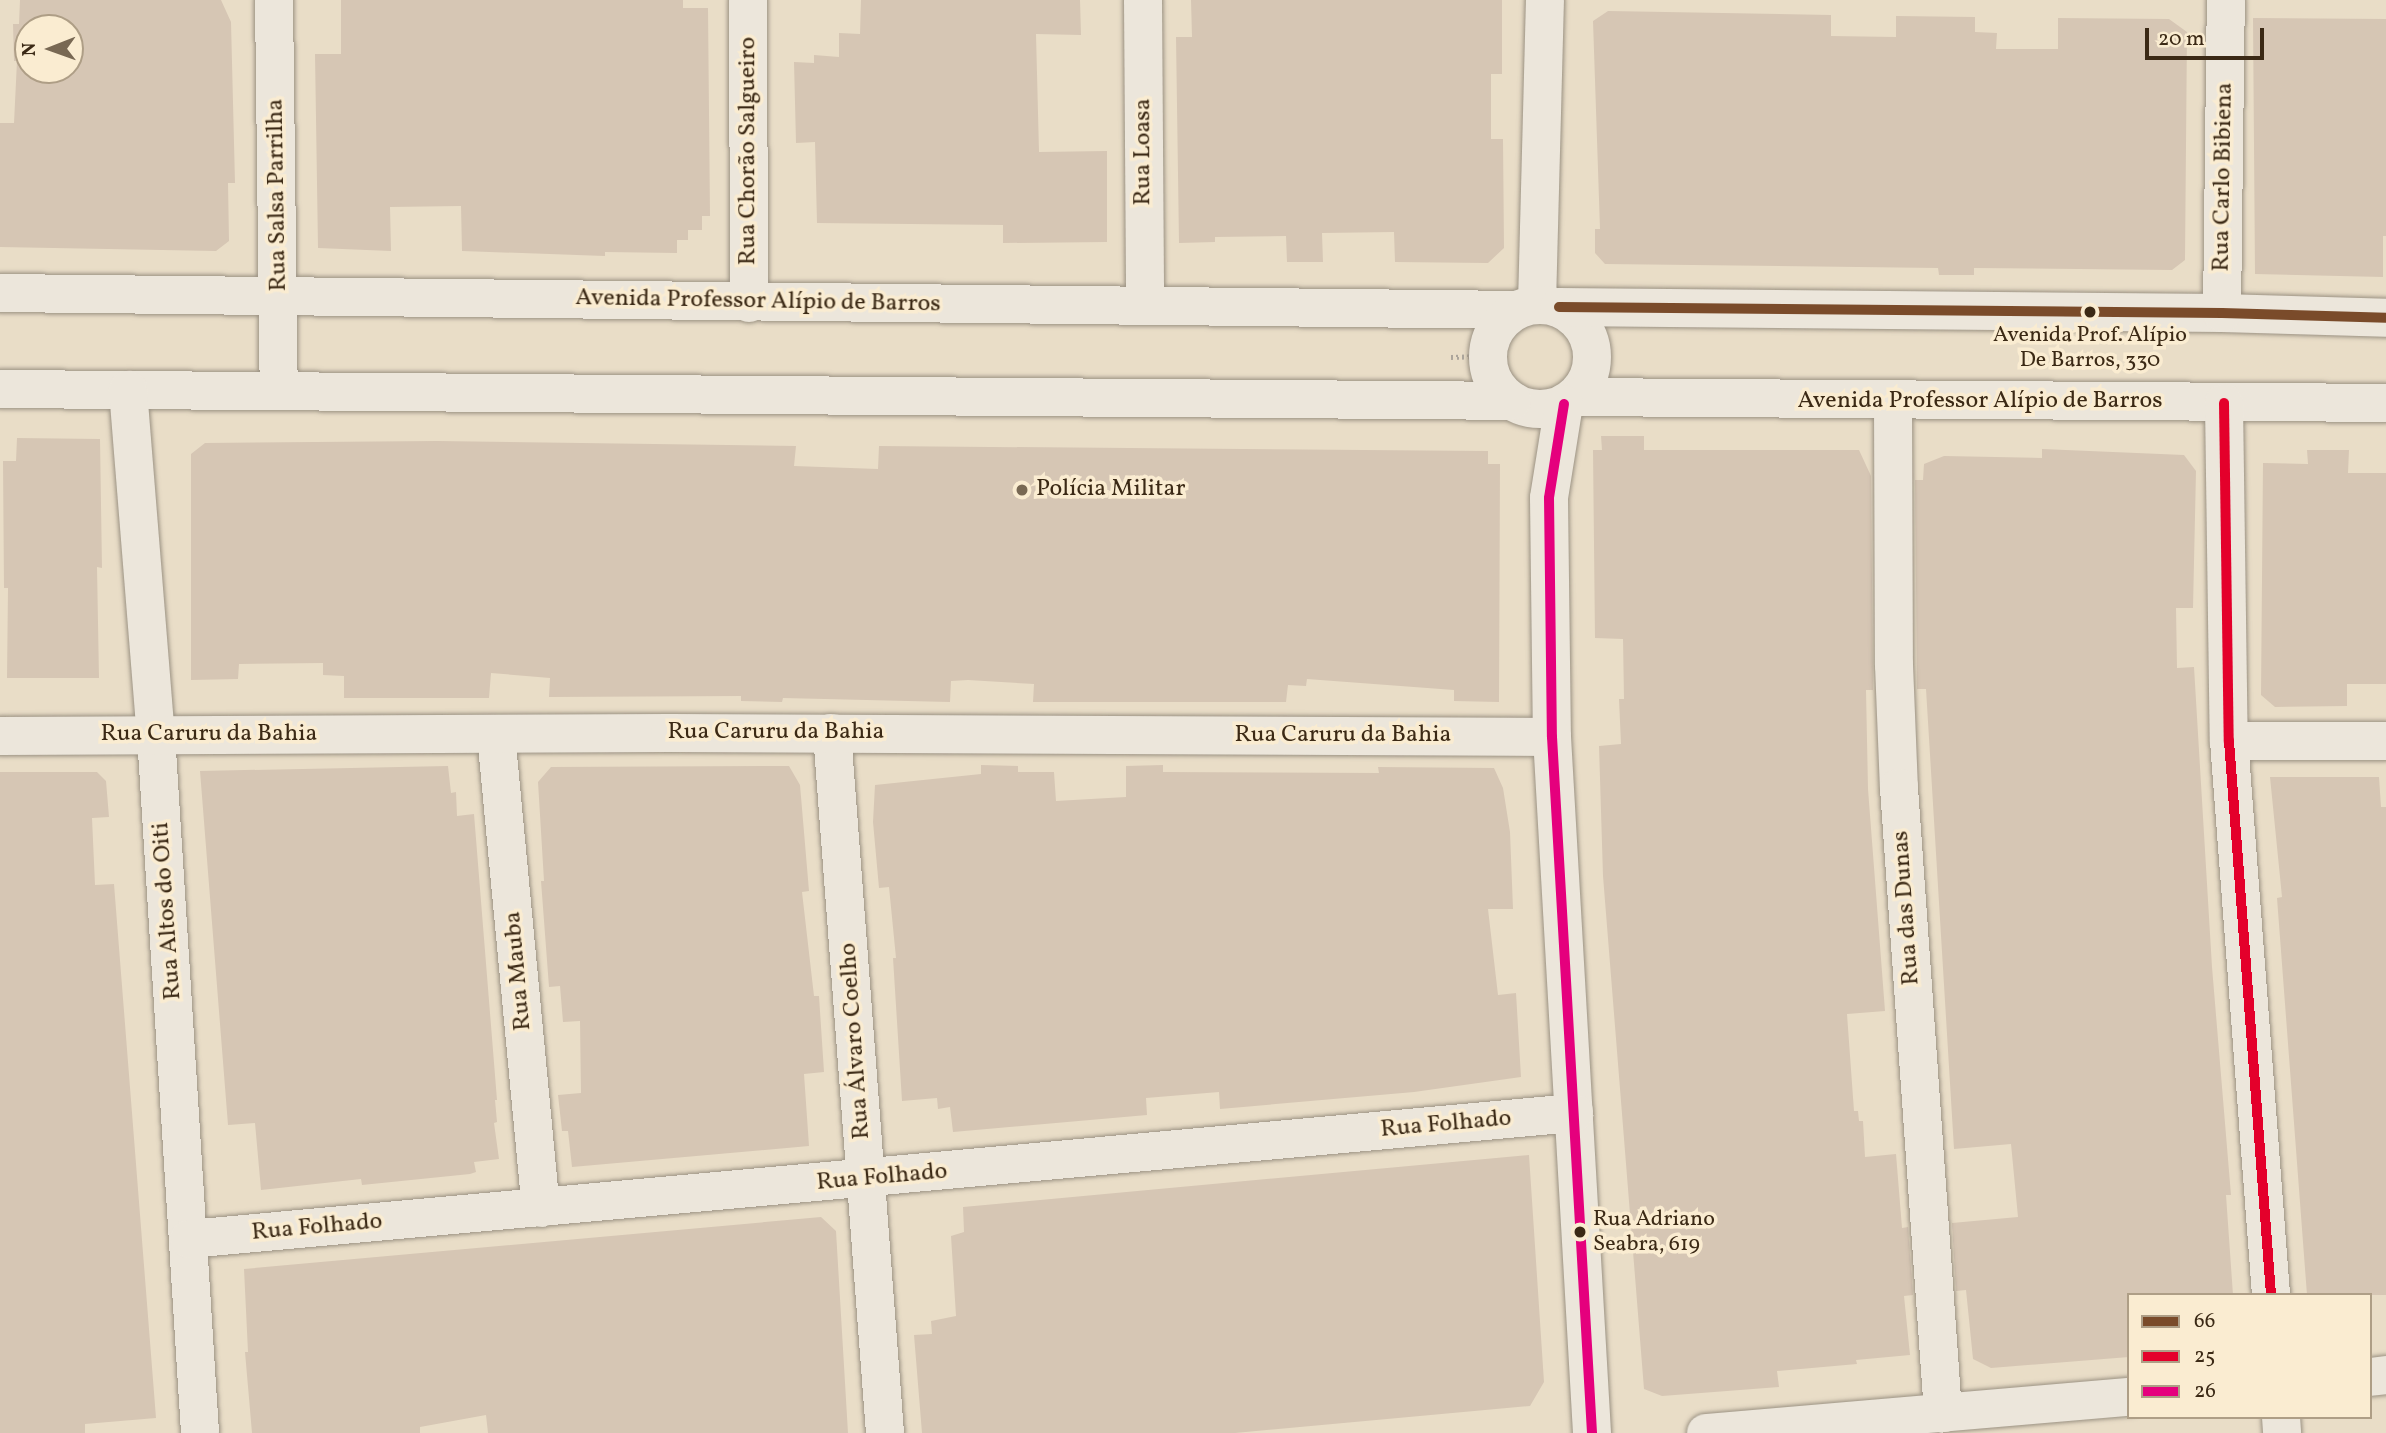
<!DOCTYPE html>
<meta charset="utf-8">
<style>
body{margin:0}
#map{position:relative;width:2386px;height:1433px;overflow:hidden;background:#e9ddc7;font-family:Vollkorn,serif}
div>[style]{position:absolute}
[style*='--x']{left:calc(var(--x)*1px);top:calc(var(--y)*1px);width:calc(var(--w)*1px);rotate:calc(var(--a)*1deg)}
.building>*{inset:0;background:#d6c6b4}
.path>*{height:4.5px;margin-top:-2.25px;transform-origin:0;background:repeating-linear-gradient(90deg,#aca59b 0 2px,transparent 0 5.5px)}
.roads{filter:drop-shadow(0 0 2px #9b9283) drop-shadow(0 0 2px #9b9283)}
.minor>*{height:38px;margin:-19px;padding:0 19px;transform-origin:19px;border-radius:19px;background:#ece6db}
.minor>.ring{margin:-19px;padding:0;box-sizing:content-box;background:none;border:38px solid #ece6db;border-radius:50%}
.bus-1>*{height:10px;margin:-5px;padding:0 5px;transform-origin:5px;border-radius:5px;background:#7a4b2a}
.bus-2>*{height:10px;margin:-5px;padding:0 5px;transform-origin:5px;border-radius:5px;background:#e4002b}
.bus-3>*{height:10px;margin:-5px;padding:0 5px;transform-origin:5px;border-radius:5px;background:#e5007d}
.dots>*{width:19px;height:19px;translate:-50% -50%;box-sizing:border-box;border:4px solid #faecd1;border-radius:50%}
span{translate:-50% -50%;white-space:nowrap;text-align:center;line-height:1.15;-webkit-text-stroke:7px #faecd1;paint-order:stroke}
.bus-label{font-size:22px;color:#3b2915}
.left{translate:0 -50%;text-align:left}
.street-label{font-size:24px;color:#3b2915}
.poi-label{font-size:24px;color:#3b2915}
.legend{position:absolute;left:2127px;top:1293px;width:245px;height:126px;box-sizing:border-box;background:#faecd1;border:2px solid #ae9e86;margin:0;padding:9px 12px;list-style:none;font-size:21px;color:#3b2915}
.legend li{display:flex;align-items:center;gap:14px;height:35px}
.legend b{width:35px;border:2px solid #ae9e86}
.north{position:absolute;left:14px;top:14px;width:70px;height:70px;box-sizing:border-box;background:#faecd1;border:2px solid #ae9e86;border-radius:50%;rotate:269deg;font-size:19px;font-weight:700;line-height:28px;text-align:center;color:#3b2915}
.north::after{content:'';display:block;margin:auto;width:24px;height:32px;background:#786853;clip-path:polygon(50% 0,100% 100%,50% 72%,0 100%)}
.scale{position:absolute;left:2145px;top:28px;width:119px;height:32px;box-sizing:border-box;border:4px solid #3b2915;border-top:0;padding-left:9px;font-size:21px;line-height:24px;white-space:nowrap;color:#3b2915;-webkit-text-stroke:5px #faecd1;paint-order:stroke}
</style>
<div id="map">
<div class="building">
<i style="clip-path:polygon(evenodd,20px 0,221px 0,231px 22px,235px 183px,228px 183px,229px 241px,216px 251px,0 247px,0 123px,14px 123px,17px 61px,14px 61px,13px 24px,19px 24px,20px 0,28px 28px,70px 28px,70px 70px,28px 70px,28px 28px)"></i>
<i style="clip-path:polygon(341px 0,683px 0,683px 8px,708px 8px,710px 216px,702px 216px,702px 230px,688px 230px,688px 240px,677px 240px,677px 253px,605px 252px,605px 256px,462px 251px,461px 206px,390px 207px,391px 251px,318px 248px,315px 54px,341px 54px)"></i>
<i style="clip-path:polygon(861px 0,1080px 0,1081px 35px,1036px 34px,1039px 152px,1107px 151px,1107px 242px,1003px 243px,1003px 225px,817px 223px,815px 142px,796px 143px,794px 62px,814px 63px,814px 55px,839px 57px,839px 33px,860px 34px)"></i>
<i style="clip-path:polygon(1191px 0,1502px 0,1502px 74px,1491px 74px,1491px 139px,1503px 139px,1504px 248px,1488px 263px,1395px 262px,1394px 232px,1322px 233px,1323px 262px,1287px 262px,1286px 236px,1215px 237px,1215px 242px,1179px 243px,1176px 37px,1192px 37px)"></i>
<i style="clip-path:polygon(1608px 11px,1831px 15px,1831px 36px,1896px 37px,1896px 16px,1975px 17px,1975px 32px,1997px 33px,1996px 49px,2058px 49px,2058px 18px,2169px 19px,2187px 32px,2185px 260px,2172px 270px,1974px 268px,1974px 275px,1939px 275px,1938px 268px,1605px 264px,1595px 253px,1595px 229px,1600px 229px,1593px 21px)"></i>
<i style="clip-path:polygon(2253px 18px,2386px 19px,2386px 236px,2383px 236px,2383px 277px,2255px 274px)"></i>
<i style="clip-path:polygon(1601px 436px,1644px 436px,1644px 450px,1859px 450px,1871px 476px,1873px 690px,1866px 690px,1868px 789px,1885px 1011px,1847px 1014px,1854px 1111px,1858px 1111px,1859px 1121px,1863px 1121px,1865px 1157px,1896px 1154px,1902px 1228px,1908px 1227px,1913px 1295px,1904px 1296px,1910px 1355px,1856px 1360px,1857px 1364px,1777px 1371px,1779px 1387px,1662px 1396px,1644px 1389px,1603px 876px,1599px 746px,1621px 744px,1619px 699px,1624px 699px,1623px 639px,1595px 638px,1593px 450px,1602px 450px)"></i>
<i style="clip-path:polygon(17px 438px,100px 439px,102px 568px,97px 567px,99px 678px,7px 678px,8px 588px,4px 588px,3px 461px,16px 461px)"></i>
<i style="clip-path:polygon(437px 441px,796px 446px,794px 466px,878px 469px,879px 446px,1488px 451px,1488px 464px,1500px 464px,1499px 702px,1454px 701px,1454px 690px,1307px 679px,1306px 686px,1288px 685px,1286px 702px,1033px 702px,1034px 684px,968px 680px,951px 681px,950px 702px,783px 698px,782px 702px,741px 701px,741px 696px,549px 697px,550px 678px,491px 673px,489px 698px,344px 698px,344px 676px,323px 675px,323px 663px,239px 664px,238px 679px,191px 680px,191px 454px,205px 443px)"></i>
<i style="clip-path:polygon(2042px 449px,2184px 455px,2196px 471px,2193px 608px,2176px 608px,2177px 668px,2194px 667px,2212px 967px,2231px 1195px,2226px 1195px,2233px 1295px,2129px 1295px,2129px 1357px,1991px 1368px,1973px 1359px,1966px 1290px,1956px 1291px,1952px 1223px,2018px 1217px,2011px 1144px,1954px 1149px,1926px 689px,1917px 689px,1915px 480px,1923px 480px,1924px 464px,1944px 456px,2042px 458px)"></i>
<i style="clip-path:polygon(2307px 450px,2349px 450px,2348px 473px,2386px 473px,2386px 684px,2347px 684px,2347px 706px,2275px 707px,2261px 695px,2263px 463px,2308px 464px)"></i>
<i style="clip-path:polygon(981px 765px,1018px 766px,1018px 772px,1054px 772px,1056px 801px,1126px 797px,1126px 766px,1163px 765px,1163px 772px,1379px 773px,1378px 767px,1494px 768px,1503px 788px,1510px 832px,1513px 909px,1488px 909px,1498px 995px,1516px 993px,1521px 1077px,1414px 1092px,1220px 1109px,1219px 1092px,1146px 1098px,1147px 1115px,953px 1132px,950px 1107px,938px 1109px,937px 1098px,902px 1101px,893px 958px,896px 958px,889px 887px,879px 888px,873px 822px,875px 785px,981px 774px)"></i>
<i style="clip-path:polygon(448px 766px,451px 793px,456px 792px,457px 816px,474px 814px,497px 1100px,495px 1100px,497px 1122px,494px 1123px,499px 1159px,474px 1162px,476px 1172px,470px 1174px,362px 1185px,361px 1179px,261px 1190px,255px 1123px,228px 1125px,200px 771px)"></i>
<i style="clip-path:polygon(789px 766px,800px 785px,809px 891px,802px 892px,814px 996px,819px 996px,824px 1072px,804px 1074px,809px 1146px,572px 1167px,568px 1131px,562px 1131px,558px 1095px,581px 1093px,580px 1021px,563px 1022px,560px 986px,549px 987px,541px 881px,544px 881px,538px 782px,551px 767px)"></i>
<i style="clip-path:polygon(0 772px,97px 772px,106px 781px,109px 817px,92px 818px,95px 885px,114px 884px,156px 1418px,85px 1424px,85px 1433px,0 1433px)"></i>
<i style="clip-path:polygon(2270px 777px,2379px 777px,2381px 807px,2386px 807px,2386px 1295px,2307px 1295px,2277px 898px,2282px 897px)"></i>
<i style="clip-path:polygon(1529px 1155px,1544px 1382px,1530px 1406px,1235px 1433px,922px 1433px,914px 1335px,932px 1334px,931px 1321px,956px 1316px,951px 1236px,964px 1232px,963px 1207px)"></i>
<i style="clip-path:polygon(821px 1217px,836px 1231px,848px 1433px,488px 1433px,486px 1415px,420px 1427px,420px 1433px,252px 1433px,245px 1352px,248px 1352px,244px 1269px)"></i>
</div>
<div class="path">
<i style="--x:1451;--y:357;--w:38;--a:-2"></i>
</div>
<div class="roads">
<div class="minor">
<i style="--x:274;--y:0;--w:390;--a:89.3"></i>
<i style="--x:748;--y:0;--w:303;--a:89.8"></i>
<i style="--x:1143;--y:0;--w:305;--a:89.6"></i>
<i style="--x:0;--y:293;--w:1516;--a:0.64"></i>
<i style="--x:1537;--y:304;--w:304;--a:-88.5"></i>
<i class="ring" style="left:1488px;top:305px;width:66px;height:66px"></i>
<i style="--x:1559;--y:307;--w:663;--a:0.52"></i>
<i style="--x:2222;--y:313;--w:164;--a:1.7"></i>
<i style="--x:2222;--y:313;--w:313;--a:-89.3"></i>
<i style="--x:0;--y:389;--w:1512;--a:0.45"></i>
<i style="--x:128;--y:390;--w:346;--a:85.4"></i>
<i style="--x:156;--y:735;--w:699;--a:86.39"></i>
<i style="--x:1574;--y:397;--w:812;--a:0.42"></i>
<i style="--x:1893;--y:402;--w:263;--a:89.8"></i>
<i style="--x:1894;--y:665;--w:123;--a:87.7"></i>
<i style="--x:1899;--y:788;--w:627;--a:85.97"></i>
<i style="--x:2224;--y:403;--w:338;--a:89.2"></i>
<i style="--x:2229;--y:741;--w:556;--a:85.66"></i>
<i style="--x:1564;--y:404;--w:95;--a:99.1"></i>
<i style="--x:1549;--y:498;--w:239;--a:89.3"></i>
<i style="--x:1552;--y:737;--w:697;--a:86.71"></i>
<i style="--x:832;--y:733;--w:702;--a:85.67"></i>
<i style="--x:496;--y:734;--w:476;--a:84.6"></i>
<i style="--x:0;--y:736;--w:670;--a:-0.26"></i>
<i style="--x:670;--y:733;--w:882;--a:0.26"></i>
<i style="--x:2229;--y:741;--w:157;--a:0"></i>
<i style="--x:189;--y:1239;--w:1391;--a:-5.2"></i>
<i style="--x:2370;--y:1377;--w:16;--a:-7"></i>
<i style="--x:2281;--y:1417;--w:16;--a:86"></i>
<i style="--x:1706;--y:1433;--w:425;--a:-4.9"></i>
</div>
</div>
<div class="bus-1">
<i style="--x:1559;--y:307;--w:663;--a:0.52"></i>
<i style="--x:2222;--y:313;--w:164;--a:1.7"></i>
</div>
<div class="bus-2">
<i style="--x:2224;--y:403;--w:338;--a:89.2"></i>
<i style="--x:2229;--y:741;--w:556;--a:85.66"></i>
</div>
<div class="bus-3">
<i style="--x:1564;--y:404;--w:95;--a:99.1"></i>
<i style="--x:1549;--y:498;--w:239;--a:89.3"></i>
<i style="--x:1552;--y:737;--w:697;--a:86.71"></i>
</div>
<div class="dots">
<i style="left:2090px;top:312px;background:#3b2915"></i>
<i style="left:1022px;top:490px;background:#786853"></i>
<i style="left:1580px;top:1232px;background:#3b2915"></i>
</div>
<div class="bus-label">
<span style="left:2090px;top:348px">Avenida Prof. Alípio<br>De Barros, 330</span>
<span class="left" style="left:1593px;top:1232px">Rua Adriano<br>Seabra, 619</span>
</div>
<div class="street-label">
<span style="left:749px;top:151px;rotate:-90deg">Rua Chorão Salgueiro</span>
<span style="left:1144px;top:152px;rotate:-90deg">Rua Loasa</span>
<span style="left:2224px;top:177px;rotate:-89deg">Rua Carlo Bibiena</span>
<span style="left:278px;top:195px;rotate:-91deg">Rua Salsa Parrilha</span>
<span style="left:758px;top:302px;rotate:1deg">Avenida Professor Alípio de Barros</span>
<span style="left:1980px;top:402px">Avenida Professor Alípio de Barros</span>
<span style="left:776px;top:733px">Rua Caruru da Bahia</span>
<span style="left:209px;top:735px">Rua Caruru da Bahia</span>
<span style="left:1343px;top:736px">Rua Caruru da Bahia</span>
<span style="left:1907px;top:908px;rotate:-94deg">Rua das Dunas</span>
<span style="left:168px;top:911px;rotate:-94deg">Rua Altos do Oiti</span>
<span style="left:519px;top:971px;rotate:-95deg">Rua Mauba</span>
<span style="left:856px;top:1041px;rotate:-94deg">Rua Álvaro Coelho</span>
<span style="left:1446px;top:1125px;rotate:-5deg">Rua Folhado</span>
<span style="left:882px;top:1178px;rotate:-5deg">Rua Folhado</span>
<span style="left:317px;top:1228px;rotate:-5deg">Rua Folhado</span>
</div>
<div class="poi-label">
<span class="left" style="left:1036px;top:490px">Polícia Militar</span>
</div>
<ul class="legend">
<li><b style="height:9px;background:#7a4b2a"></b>66</li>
<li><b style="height:9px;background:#e4002b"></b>25</li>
<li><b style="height:9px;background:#e5007d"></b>26</li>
</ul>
<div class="north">N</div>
<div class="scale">20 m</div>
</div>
